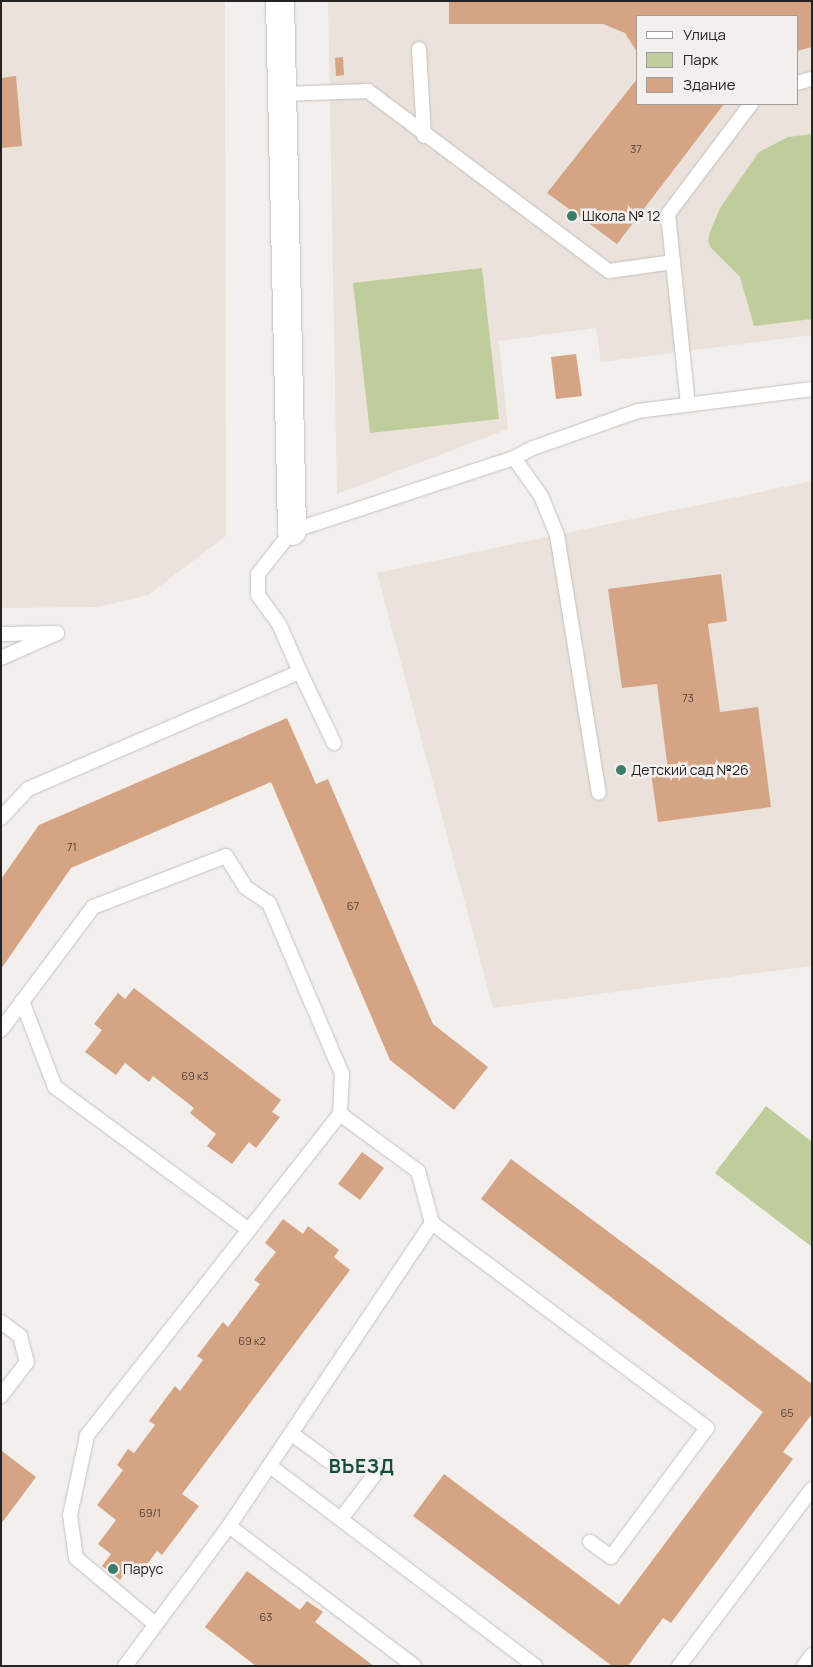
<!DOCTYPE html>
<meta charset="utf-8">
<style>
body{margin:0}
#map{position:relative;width:813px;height:1667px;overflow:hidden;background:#f2efed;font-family:Manrope,sans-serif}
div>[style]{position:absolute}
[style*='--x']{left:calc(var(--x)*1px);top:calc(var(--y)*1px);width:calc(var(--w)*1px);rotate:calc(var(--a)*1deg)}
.built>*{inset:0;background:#ebe2db}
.green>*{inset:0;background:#bfcd9d}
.building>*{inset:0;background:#d5a485}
.roads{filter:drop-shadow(0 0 1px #c3c1bf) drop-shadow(0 0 1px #c3c1bf)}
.service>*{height:14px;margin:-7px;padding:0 7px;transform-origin:7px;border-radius:7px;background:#fff}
.minor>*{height:28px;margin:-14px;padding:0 14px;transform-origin:14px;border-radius:14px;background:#fff}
.dots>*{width:14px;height:14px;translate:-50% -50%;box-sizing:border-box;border:2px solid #f2efed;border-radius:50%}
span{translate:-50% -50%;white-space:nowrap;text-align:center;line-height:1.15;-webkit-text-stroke:5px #f2efed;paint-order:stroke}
.number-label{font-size:11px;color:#50433b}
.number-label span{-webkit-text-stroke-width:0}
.poi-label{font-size:14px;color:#242322}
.left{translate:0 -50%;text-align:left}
.district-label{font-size:19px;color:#164c3f;font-weight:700;letter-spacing:1px}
.frame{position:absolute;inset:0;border:2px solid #242322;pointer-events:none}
.legend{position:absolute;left:636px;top:15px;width:162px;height:90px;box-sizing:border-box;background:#f2efed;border:1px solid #a09d9c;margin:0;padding:6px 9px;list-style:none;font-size:15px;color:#242322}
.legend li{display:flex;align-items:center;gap:10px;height:25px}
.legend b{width:25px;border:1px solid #a09d9c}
</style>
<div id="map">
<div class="built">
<i style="clip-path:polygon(1px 1px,225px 1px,226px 536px,148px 595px,98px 607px,1px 608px)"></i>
<i style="clip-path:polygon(evenodd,328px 1px,812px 1px,812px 335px,601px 362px,596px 328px,499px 341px,508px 429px,337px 494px,328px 1px,637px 16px,797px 16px,797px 104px,637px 104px,637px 16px)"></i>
<i style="clip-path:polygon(812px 481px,812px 966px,493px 1008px,377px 573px)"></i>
</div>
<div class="green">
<i style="clip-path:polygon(812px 134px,812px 319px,754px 326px,740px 277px,711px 248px,708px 241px,710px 232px,720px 208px,759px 152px,788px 137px)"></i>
<i style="clip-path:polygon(482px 268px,499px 419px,370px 433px,353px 283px)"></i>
<i style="clip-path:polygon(766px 1106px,812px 1142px,812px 1247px,715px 1173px)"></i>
</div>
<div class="building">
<i style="clip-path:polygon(449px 1px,812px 1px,812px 47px,797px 51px,797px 16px,637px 16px,637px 52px,625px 33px,603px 24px,449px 24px)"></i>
<i style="clip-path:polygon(343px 57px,344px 75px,336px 76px,335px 58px)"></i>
<i style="clip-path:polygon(16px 76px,22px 146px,1px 148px,1px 78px)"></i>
<i style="clip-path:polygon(637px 79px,637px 104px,724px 104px,617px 244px,547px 193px)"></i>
<i style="clip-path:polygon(576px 354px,582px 396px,556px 399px,551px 357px)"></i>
<i style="clip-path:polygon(721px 574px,727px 621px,708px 624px,720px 712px,758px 707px,771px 807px,658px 822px,651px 773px,668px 770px,657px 684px,622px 688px,608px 589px)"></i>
<i style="clip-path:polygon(287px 718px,316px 784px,328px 779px,433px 1024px,488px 1067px,454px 1110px,390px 1060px,271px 782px,71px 868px,1px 969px,1px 879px,39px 825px)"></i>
<i style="clip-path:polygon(134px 988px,281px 1100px,272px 1112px,280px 1117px,256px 1148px,249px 1142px,232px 1164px,207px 1146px,216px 1134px,190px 1113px,194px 1108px,153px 1076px,149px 1082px,125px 1063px,116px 1075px,85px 1052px,102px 1030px,94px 1024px,118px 993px,125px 999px)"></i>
<i style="clip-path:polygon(362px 1152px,384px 1168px,360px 1200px,338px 1184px)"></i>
<i style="clip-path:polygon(511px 1159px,812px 1384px,812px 1414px,783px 1452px,793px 1459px,671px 1623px,663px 1618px,628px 1666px,612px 1666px,413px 1516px,444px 1474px,619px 1605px,763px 1412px,481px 1199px)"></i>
<i style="clip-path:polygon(283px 1219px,303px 1234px,308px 1226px,339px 1250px,334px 1257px,350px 1270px,182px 1494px,199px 1506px,162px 1555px,157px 1551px,139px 1575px,129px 1567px,120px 1580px,102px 1566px,111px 1554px,98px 1544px,116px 1520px,97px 1505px,123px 1470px,117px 1465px,128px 1449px,134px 1453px,155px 1425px,149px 1421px,175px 1386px,180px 1391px,203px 1360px,197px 1356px,223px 1322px,228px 1327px,260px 1284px,254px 1280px,276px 1252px,265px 1243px)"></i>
<i style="clip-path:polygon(2px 1451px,36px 1477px,1px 1524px,1px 1452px)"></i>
<i style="clip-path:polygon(247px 1571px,300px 1610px,307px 1601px,323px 1612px,315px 1622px,374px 1666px,256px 1666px,205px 1627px)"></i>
</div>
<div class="roads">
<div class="service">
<i style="--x:419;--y:49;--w:87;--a:86.7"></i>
<i style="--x:797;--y:83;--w:16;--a:-15"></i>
<i style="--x:282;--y:94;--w:86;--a:-2"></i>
<i style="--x:368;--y:91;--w:301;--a:36.8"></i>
<i style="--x:609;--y:271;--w:65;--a:-8"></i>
<i style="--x:673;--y:262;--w:143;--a:84"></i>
<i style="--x:673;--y:262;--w:48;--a:-95.9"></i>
<i style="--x:668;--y:214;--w:138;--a:-53"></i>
<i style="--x:514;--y:458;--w:21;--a:-28"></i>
<i style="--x:533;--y:448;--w:111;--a:-19.4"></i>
<i style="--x:638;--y:411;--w:175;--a:-7.2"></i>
<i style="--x:1;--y:634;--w:56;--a:-1"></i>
<i style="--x:57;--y:633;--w:61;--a:155.9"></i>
<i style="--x:300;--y:672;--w:52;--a:-113.6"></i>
<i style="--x:279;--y:624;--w:36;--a:-126"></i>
<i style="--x:258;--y:595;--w:21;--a:-90"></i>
<i style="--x:258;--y:574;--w:55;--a:-51.7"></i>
<i style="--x:292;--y:531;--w:234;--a:-18.2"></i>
<i style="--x:514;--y:458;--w:47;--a:54.6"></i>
<i style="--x:541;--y:496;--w:42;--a:67.7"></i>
<i style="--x:557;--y:535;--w:261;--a:80.8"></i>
<i style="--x:1;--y:818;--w:40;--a:-47"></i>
<i style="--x:28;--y:789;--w:296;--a:-23.3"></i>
<i style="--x:300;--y:672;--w:79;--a:64.4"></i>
<i style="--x:22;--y:1001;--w:92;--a:69"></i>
<i style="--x:55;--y:1087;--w:241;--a:36.4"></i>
<i style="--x:1;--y:1030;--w:154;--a:-53.2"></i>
<i style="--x:93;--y:907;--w:142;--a:-21"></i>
<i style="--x:226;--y:856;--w:36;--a:58"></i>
<i style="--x:245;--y:887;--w:29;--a:34"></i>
<i style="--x:269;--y:903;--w:186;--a:66.9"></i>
<i style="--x:342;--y:1074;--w:40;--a:92.9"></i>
<i style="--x:340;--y:1114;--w:410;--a:128.2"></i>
<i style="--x:87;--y:1436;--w:81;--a:102.1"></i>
<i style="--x:70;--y:1515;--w:43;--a:82.1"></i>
<i style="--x:76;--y:1558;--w:102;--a:39.8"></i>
<i style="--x:340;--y:1114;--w:97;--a:36.2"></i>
<i style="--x:418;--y:1171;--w:54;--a:74.9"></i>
<i style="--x:432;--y:1223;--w:343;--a:36.7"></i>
<i style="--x:707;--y:1428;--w:161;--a:126.7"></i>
<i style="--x:611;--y:1557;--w:26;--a:-144"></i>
<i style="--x:1;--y:1322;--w:24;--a:36"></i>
<i style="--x:20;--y:1336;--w:27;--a:75"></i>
<i style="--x:27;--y:1362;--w:43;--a:127.4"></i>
<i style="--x:292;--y:1434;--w:46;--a:36.1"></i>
<i style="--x:270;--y:1466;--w:332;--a:37"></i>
<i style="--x:341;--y:1519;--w:66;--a:-53"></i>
<i style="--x:229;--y:1526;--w:232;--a:37.1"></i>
<i style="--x:125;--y:1666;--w:174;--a:-53.4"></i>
<i style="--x:229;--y:1526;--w:365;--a:-56.2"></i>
<i style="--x:679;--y:1666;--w:221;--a:-53.1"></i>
<i style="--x:804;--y:1666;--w:14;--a:-54"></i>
</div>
<div class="minor">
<i style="--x:280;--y:1;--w:530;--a:88.7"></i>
</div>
</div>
<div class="dots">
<i style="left:572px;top:216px;background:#3b7c6a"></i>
<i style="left:621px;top:770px;background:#3b7c6a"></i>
<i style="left:113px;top:1569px;background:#3b7c6a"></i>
</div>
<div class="number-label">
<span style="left:636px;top:149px">37</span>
<span style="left:688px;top:698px">73</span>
<span style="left:72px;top:847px">71</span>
<span style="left:353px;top:906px">67</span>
<span style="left:195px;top:1076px">69 к3</span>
<span style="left:252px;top:1341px">69 к2</span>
<span style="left:787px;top:1413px">65</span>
<span style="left:150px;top:1513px">69/1</span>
<span style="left:266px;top:1617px">63</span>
</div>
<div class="poi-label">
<span class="left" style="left:582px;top:216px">Школа № 12</span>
<span class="left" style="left:631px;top:770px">Детский сад №26</span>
<span class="left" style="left:123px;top:1569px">Парус</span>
</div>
<div class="district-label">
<span style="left:362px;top:1467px">ВЪЕЗД</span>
</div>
<div class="frame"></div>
<ul class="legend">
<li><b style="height:6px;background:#fff"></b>Улица</li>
<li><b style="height:14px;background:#bfcd9d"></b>Парк</li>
<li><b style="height:14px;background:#d5a485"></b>Здание</li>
</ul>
</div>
